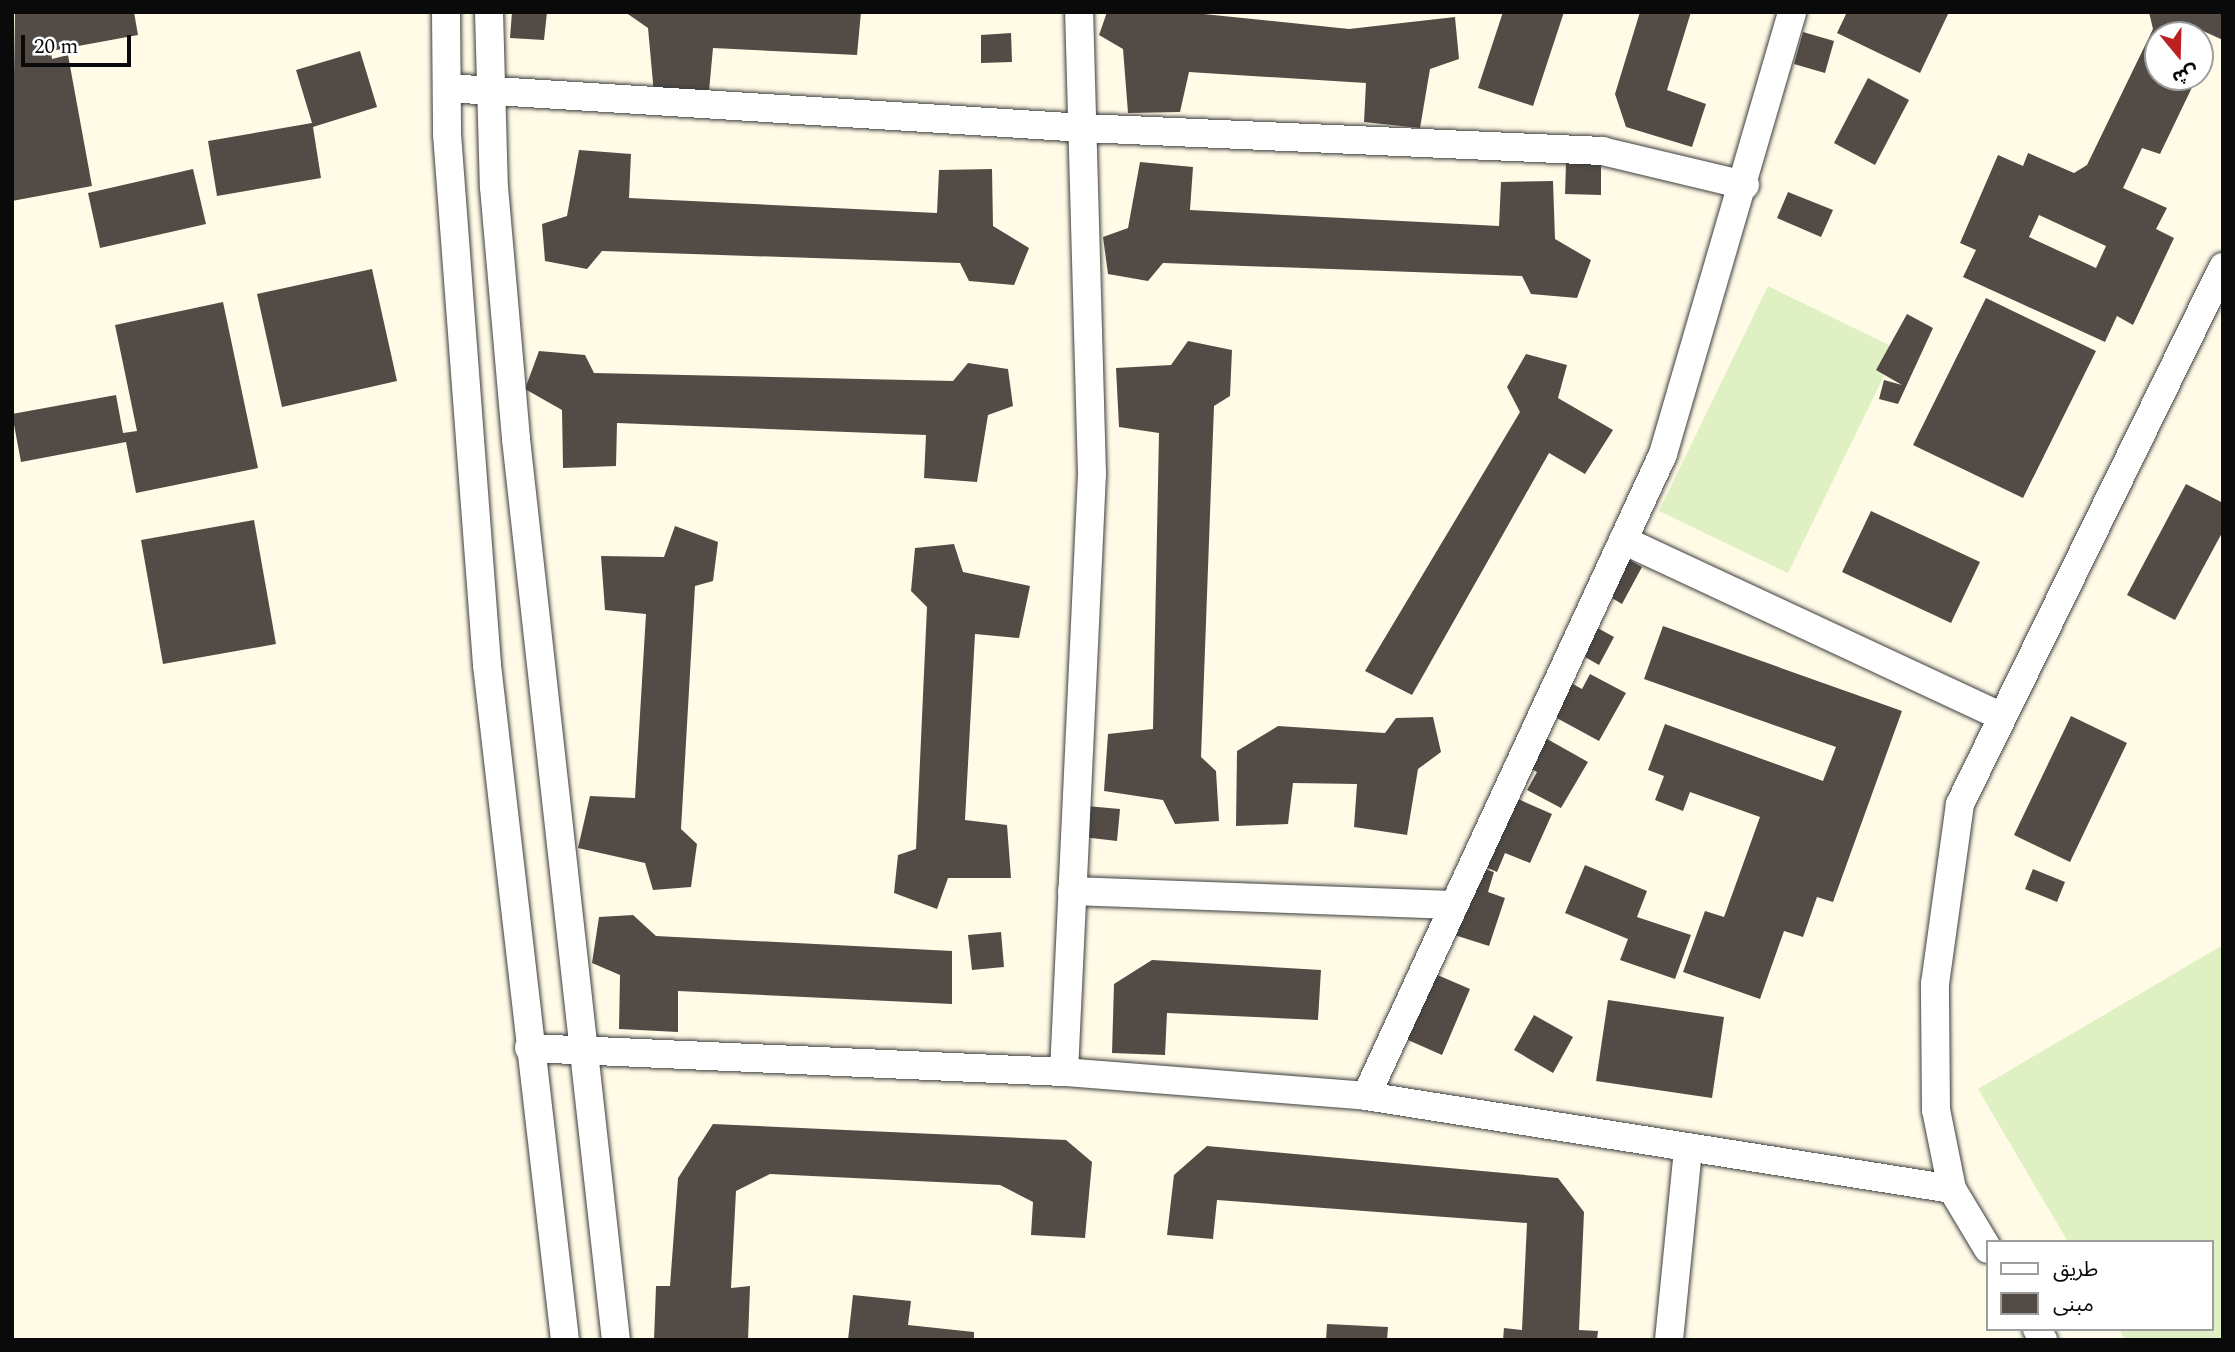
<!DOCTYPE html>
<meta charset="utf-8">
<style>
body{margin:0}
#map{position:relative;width:2235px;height:1352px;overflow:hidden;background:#fffbe7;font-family:Spectral,"Noto Sans Arabic",serif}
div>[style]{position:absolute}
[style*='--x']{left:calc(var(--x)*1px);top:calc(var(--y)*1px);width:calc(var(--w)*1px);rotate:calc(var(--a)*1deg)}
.pitch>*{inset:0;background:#dff0c3}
.building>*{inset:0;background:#534c46}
.roads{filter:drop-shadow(0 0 2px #3d3d3d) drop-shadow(0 0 2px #3d3d3d)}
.street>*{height:28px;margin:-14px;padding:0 14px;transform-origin:14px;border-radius:14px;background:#fff}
span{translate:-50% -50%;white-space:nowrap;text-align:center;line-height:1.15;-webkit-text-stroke:7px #fff;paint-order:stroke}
.frame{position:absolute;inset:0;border:14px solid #0a0a0a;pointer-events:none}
.legend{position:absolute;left:1986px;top:1240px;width:228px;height:91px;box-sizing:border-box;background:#fff;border:2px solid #9d9d9d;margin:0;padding:9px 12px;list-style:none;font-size:21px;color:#0a0a0a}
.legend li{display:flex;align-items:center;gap:14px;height:35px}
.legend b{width:35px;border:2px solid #9d9d9d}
.north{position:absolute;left:2144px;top:21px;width:70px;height:70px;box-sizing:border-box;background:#fff;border:2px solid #9d9d9d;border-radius:50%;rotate:161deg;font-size:19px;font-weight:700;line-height:28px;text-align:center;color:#0a0a0a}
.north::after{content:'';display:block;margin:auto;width:24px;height:32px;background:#bc2021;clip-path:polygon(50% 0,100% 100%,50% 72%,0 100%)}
.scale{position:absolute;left:21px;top:35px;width:110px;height:32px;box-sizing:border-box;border:4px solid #0a0a0a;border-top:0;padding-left:9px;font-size:21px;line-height:24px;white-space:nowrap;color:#0a0a0a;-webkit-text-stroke:5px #fff;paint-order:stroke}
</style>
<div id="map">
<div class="pitch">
<i style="clip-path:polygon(1768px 286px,1897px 349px,1788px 573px,1659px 511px)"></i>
<i style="clip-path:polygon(2223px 945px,2223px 1340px,2125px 1340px,2119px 1329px,2212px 1329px,2212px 1242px,2068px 1242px,1978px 1089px)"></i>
</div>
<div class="building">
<i style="clip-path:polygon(15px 12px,134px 12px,138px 35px,51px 51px,52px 59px,68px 55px,92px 186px,12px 201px)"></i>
<i style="clip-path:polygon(512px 12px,547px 12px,544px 40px,510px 38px)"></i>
<i style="clip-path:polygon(625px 12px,861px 12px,857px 55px,713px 48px,709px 91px,654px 94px,648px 28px)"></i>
<i style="clip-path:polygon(1107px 12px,1184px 12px,1349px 29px,1455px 17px,1459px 59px,1430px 69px,1420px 128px,1364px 122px,1366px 83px,1189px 72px,1180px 112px,1128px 113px,1123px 49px,1099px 35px)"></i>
<i style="clip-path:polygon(1503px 12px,1564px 12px,1533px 106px,1478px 88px)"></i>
<i style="clip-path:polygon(1640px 12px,1691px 12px,1667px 90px,1706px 104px,1692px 147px,1626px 127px,1615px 94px)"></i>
<i style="clip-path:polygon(1847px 12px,1949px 12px,1920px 73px,1837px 33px)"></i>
<i style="clip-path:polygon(evenodd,2149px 12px,2223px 12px,2223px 40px,2203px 31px,2158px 35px,2158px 77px,2197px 77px,2160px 154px,2142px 148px,2123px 188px,2167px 208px,2156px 229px,2174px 238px,2133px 325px,2117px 316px,2105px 342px,1963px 277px,1976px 250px,1960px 243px,1998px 155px,2023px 166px,2028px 153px,2074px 173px,2087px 165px,2153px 29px,2149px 12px,2039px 215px,2106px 246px,2096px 268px,2029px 237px,2039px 215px)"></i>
<i style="clip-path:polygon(1803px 32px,1834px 41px,1825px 73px,1794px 64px)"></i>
<i style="clip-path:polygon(1011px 33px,1012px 62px,981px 63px,981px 35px)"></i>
<i style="clip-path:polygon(2200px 50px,2208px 55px,2200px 71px)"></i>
<i style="clip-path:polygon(360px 51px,377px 107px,313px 127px,321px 178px,217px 196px,208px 141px,312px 123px,296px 70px)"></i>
<i style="clip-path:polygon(1868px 78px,1909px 100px,1875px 165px,1834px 143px)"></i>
<i style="clip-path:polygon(579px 150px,631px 154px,629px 198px,937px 213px,939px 170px,992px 169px,993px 226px,1029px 248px,1014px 285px,969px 281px,960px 263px,602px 251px,587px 269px,545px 261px,542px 224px,567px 216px)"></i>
<i style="clip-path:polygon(1140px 162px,1193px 167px,1190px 210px,1499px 226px,1501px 182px,1553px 181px,1555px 239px,1591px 260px,1577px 298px,1531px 294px,1522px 276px,1163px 263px,1148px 281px,1108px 274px,1103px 237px,1128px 228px)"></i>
<i style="clip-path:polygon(1566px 162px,1601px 163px,1601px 195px,1565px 194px)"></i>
<i style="clip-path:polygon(193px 169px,206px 224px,100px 248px,88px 193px)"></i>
<i style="clip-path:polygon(1788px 192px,1833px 210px,1821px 237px,1777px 218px)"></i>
<i style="clip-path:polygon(372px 269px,397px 381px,282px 407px,257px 294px)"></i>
<i style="clip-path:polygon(1986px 298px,2096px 351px,2023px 498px,1913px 445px)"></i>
<i style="clip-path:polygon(223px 302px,258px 468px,136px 493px,126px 442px,21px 462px,12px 414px,116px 395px,123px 433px,137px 431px,115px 325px)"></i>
<i style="clip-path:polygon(1907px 314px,1933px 328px,1898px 404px,1879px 399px,1884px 380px,1902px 385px,1876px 370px)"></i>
<i style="clip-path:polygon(1188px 341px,1232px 350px,1230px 396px,1214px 406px,1201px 757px,1216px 771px,1219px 821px,1175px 824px,1163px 800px,1104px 791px,1108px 734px,1153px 729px,1159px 433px,1119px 427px,1116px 368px,1171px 365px)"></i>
<i style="clip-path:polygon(539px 351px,585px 355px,594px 373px,953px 381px,968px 363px,1008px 369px,1013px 406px,988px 415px,977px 482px,924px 478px,926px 435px,617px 423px,616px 466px,563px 468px,562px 410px,525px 389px)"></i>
<i style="clip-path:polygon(1526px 354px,1567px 365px,1558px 398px,1613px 430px,1585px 474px,1549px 453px,1412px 695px,1365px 671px,1520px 412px,1507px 387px)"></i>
<i style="clip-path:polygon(2186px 484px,2223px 503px,2223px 531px,2175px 620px,2127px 595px)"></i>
<i style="clip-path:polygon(1871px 511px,1980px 562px,1951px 623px,1842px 572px)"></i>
<i style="clip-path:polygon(254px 520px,276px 644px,163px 664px,141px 540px)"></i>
<i style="clip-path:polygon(675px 526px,718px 542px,713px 581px,695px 586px,681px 829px,697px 844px,691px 887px,653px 890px,645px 863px,578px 848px,590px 796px,635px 798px,646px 614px,605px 610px,601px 556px,664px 557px)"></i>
<i style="clip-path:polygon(954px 544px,963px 572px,1030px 586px,1019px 638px,975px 634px,965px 820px,1007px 825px,1011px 878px,948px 878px,937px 909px,894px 893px,898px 855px,916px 849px,927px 607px,911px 591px,915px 548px)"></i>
<i style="clip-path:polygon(1610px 549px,1642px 567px,1622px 604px,1590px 585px)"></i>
<i style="clip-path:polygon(1585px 621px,1614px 637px,1599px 665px,1571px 649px)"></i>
<i style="clip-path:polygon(1663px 626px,1902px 711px,1833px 902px,1817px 897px,1803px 937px,1784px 931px,1760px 999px,1683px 972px,1705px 911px,1724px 917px,1760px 817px,1690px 792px,1683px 811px,1655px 800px,1664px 776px,1648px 770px,1665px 724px,1823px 781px,1836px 747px,1644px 679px)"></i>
<i style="clip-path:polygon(1590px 674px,1626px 693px,1599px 741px,1542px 710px,1560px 677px,1582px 689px)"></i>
<i style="clip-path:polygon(2071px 716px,2127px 743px,2070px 862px,2014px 835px)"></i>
<i style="clip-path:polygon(1433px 717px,1441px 752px,1418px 769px,1407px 835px,1354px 827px,1357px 784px,1293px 783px,1288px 824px,1236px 826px,1237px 751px,1278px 726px,1385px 733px,1396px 718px)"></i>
<i style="clip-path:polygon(1533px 731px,1588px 762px,1561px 808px,1527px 790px,1537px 772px,1516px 760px)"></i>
<i style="clip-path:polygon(1502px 792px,1552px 814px,1530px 863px,1505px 853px,1497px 872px,1472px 861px)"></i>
<i style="clip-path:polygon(1086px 806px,1120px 809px,1117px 841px,1083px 837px)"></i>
<i style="clip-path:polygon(1465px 863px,1494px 872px,1488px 892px,1505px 898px,1489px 946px,1442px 931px)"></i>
<i style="clip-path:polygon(1585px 865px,1647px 891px,1637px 917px,1691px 935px,1675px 979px,1620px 960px,1628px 939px,1565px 913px)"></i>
<i style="clip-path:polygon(2033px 869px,2065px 882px,2057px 902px,2025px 889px)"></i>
<i style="clip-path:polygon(633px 915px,656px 936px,952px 951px,952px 1004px,678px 991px,678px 1032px,619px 1029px,620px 975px,592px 963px,599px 917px)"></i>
<i style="clip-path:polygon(1001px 932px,1004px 967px,972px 970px,968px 935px)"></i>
<i style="clip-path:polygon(1152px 960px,1321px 970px,1318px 1020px,1167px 1013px,1165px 1055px,1112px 1053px,1114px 984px)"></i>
<i style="clip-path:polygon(1412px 964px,1470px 989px,1442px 1055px,1383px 1029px)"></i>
<i style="clip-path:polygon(1608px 1000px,1724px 1017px,1712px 1098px,1596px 1081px)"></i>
<i style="clip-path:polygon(1534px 1015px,1573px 1037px,1553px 1073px,1514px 1050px)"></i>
<i style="clip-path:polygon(713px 1124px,1066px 1140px,1092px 1162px,1085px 1238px,1031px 1235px,1033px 1202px,1000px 1185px,770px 1174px,736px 1191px,731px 1288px,750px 1286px,748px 1340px,654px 1340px,656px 1286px,670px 1286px,678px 1178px)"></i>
<i style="clip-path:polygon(1207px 1146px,1558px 1178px,1584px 1212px,1579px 1330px,1598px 1331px,1597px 1340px,1503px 1340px,1504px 1328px,1522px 1330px,1527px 1223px,1217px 1200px,1213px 1239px,1167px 1235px,1174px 1175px)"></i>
<i style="clip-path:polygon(853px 1295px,911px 1301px,908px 1325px,974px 1332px,974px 1340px,848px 1340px)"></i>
<i style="clip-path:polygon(1327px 1324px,1388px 1327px,1387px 1340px,1326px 1340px)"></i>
</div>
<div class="roads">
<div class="street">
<i style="--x:446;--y:12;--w:122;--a:89.5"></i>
<i style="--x:447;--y:134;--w:533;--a:85.69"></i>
<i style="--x:487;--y:665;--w:679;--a:83.41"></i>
<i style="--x:489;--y:12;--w:175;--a:88.4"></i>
<i style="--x:494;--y:187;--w:253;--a:85"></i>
<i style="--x:516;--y:439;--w:907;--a:83.67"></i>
<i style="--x:447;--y:88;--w:638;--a:3.59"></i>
<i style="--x:1084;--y:128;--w:519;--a:2.54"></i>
<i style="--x:1602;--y:151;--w:147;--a:13.4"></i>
<i style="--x:1623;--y:540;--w:414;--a:25"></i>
<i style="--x:1072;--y:891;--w:381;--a:2.1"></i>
<i style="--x:529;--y:1048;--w:536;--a:2.57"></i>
<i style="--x:1064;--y:1072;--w:303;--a:4.5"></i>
<i style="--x:1366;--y:1096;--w:593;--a:9.02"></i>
<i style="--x:1064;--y:1072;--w:599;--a:-87.32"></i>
<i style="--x:1092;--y:474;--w:462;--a:-91.6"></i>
<i style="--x:1366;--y:1096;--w:707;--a:-65.17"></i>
<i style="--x:1663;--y:454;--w:460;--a:-73.7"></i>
<i style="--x:1988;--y:1249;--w:70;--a:-121"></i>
<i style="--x:1952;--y:1189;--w:81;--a:-101.4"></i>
<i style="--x:1936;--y:1110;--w:126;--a:-90.5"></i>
<i style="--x:1935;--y:984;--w:182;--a:-82.1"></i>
<i style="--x:1960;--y:804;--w:598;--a:-63.91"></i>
<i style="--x:2037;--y:1329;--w:13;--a:61"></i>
<i style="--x:1669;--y:1340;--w:191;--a:-84.3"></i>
</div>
</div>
<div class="frame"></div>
<ul class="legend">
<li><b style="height:9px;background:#fff"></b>طريق</li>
<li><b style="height:19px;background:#534c46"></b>مبنى</li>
</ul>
<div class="north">ش</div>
<div class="scale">20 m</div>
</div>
